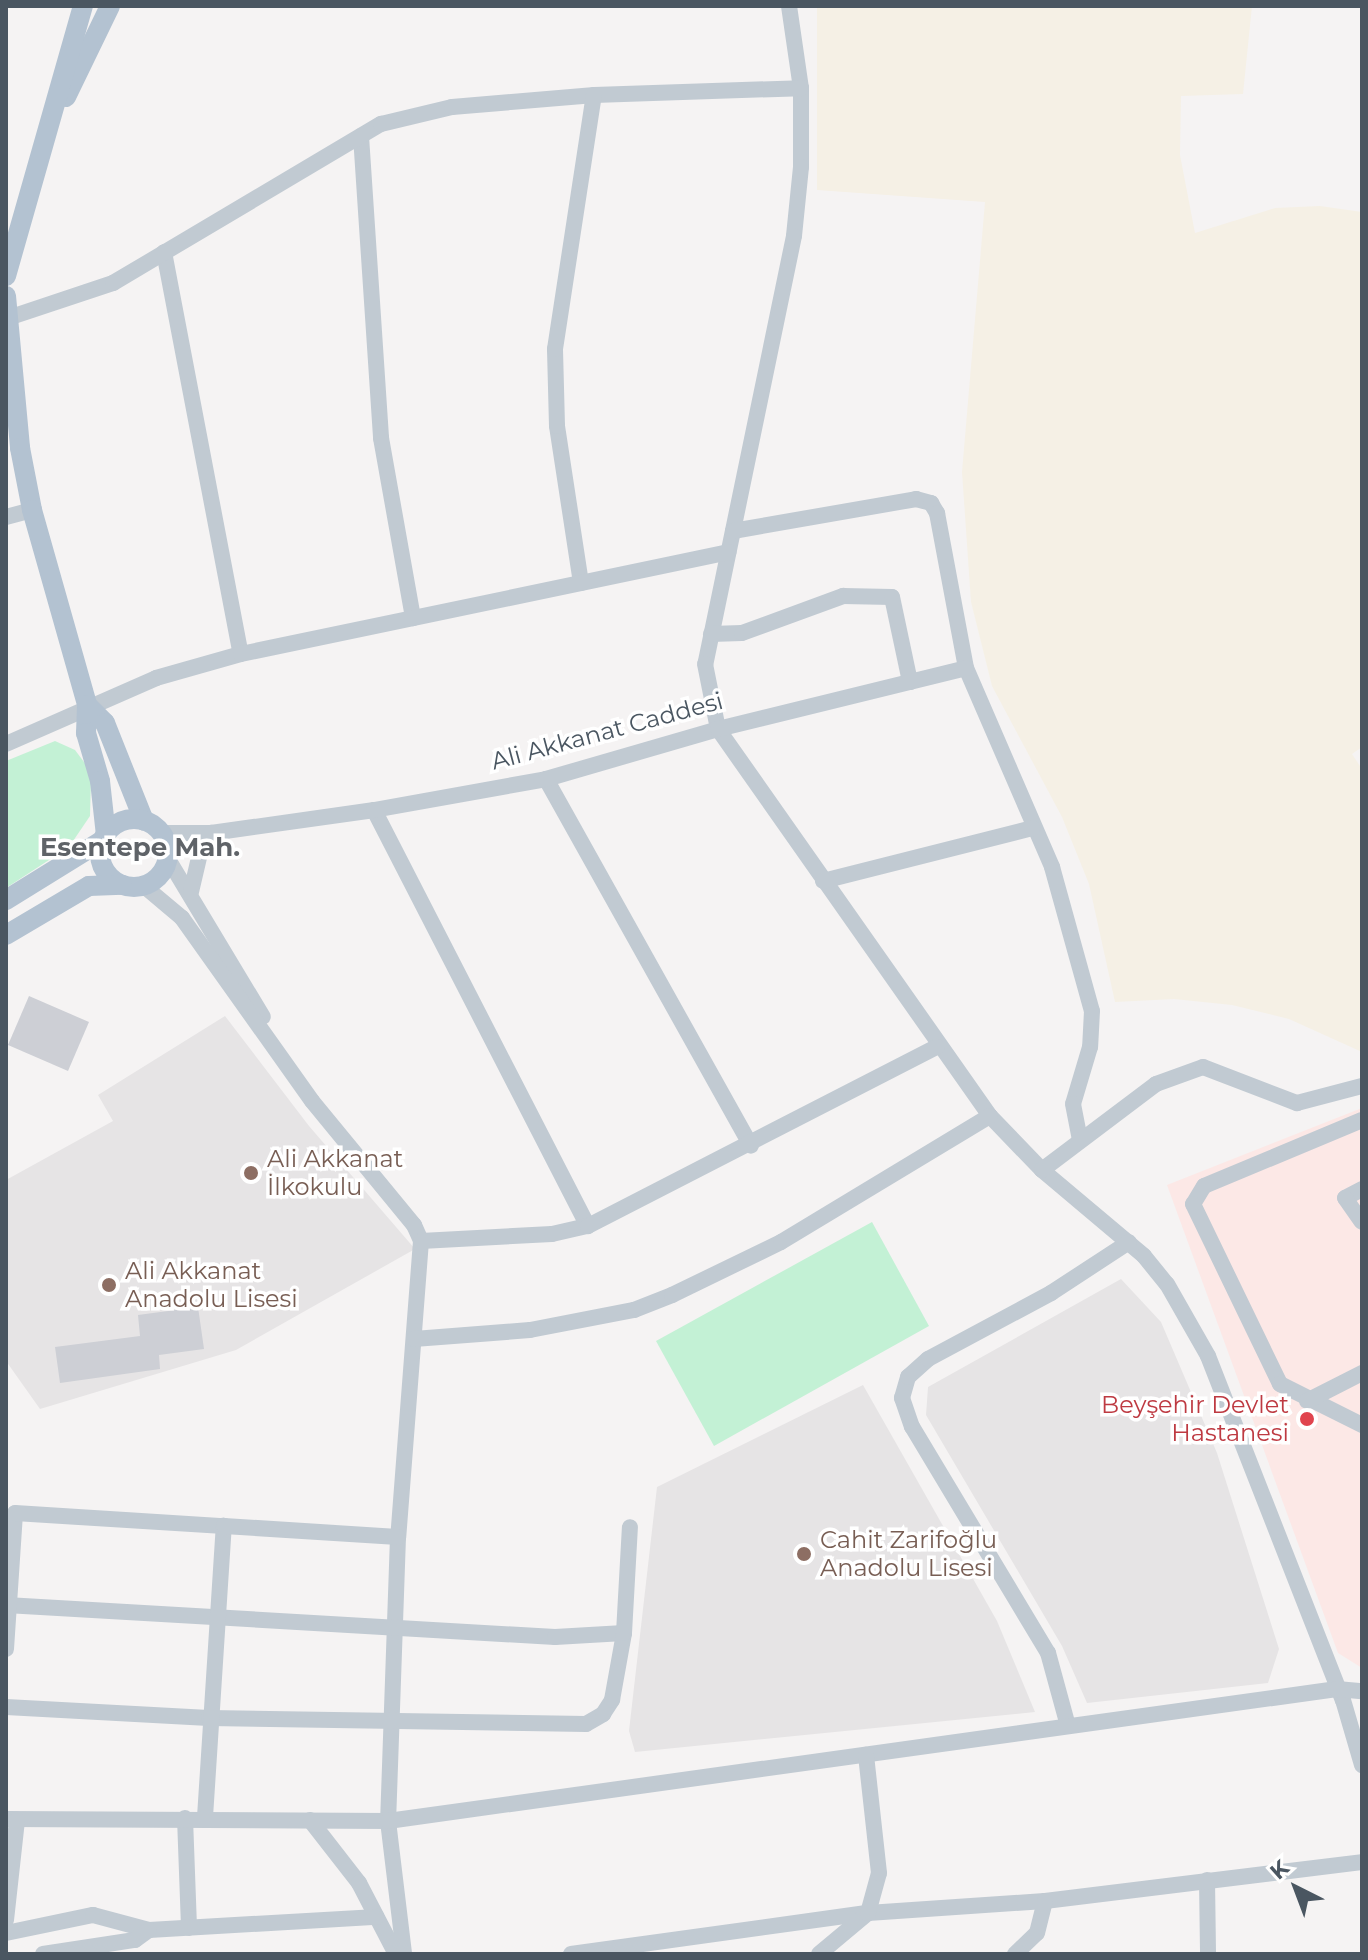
<!DOCTYPE html>
<meta charset="utf-8">
<style>
body{margin:0}
#map{position:relative;width:1368px;height:1960px;overflow:hidden;background:#f5f3f3;font-family:Montserrat,sans-serif}
div>[style]{position:absolute}
[style*='--x']{left:calc(var(--x)*1px);top:calc(var(--y)*1px);width:calc(var(--w)*1px);rotate:calc(var(--a)*1deg)}
.education>*{inset:0;background:#e6e4e5}
.medical>*{inset:0;background:#fce8e6}
.green>*{inset:0;background:#c3f1d5}
.sand>*{inset:0;background:#f5f0e5}
.building>*{inset:0;background:#cdcfd5}
.minor>*{height:16px;margin:-8px;padding:0 8px;transform-origin:8px;border-radius:8px;background:#c1cad2}
.major>*{height:20px;margin:-10px;padding:0 10px;transform-origin:10px;border-radius:10px;background:#b3c2d1}
.major>.ring{margin:-10px;padding:0;box-sizing:content-box;background:none;border:20px solid #b3c2d1;border-radius:50%}
.dots>*{width:22px;height:22px;translate:-50% -50%;box-sizing:border-box;border:4px solid #fff;border-radius:50%}
span{translate:-50% -50%;white-space:nowrap;text-align:center;line-height:1.15;-webkit-text-stroke:7px #fff;paint-order:stroke}
.street-label{font-size:24px;color:#4a5661}
.education-label{font-size:24px;color:#785e54}
.left{translate:0 -50%;text-align:left}
.health-label{font-size:24px;color:#be3a42}
.right{translate:-100% -50%;text-align:right}
.neighbourhood-label{font-size:26px;color:#5f6368;font-weight:700}
.frame{position:absolute;inset:0;border:8px solid #4a5661;pointer-events:none}
.north{position:absolute;left:1256px;top:1848px;width:80px;height:80px;-webkit-text-stroke:6px #fff;paint-order:stroke;rotate:318deg;font-size:22px;font-weight:700;line-height:32px;text-align:center;color:#4a5661}
.north::after{content:'';display:block;margin:auto;width:28px;height:36px;background:#4a5661;clip-path:polygon(50% 0,100% 100%,50% 72%,0 100%)}
</style>
<div id="map">
<div class="education">
<i style="clip-path:polygon(225px 1016px,309px 1126px,415px 1249px,236px 1350px,40px 1409px,6px 1361px,6px 1180px,113px 1121px,98px 1095px)"></i>
<i style="clip-path:polygon(1121px 1279px,1161px 1322px,1217px 1453px,1279px 1649px,1268px 1683px,1087px 1703px,1062px 1646px,926px 1415px,928px 1387px)"></i>
<i style="clip-path:polygon(863px 1385px,997px 1621px,1035px 1712px,635px 1752px,629px 1731px,657px 1487px)"></i>
</div>
<div class="medical">
<i style="clip-path:polygon(1362px 1108px,1362px 1668px,1338px 1653px,1167px 1185px)"></i>
</div>
<div class="green">
<i style="clip-path:polygon(55px 741px,75px 750px,87px 766px,91px 778px,90px 816px,69px 847px,6px 888px,6px 761px)"></i>
<i style="clip-path:polygon(872px 1222px,929px 1326px,714px 1446px,656px 1341px)"></i>
</div>
<div class="sand">
<i style="clip-path:polygon(817px 6px,1252px 6px,1243px 94px,1181px 96px,1180px 155px,1195px 233px,1275px 208px,1320px 206px,1362px 212px,1362px 747px,1352px 754px,1362px 769px,1362px 1052px,1289px 1019px,1232px 1005px,1174px 999px,1115px 1002px,1089px 884px,1062px 817px,992px 686px,971px 602px,962px 472px,985px 202px,817px 190px)"></i>
</div>
<div class="building">
<i style="clip-path:polygon(29px 996px,89px 1022px,68px 1071px,8px 1045px)"></i>
<i style="clip-path:polygon(198px 1307px,204px 1349px,159px 1355px,160px 1369px,60px 1383px,55px 1347px,140px 1336px,138px 1315px)"></i>
</div>
<div class="minor">
<i style="--x:789;--y:6;--w:83;--a:81.7"></i>
<i style="--x:801;--y:88;--w:79;--a:90"></i>
<i style="--x:801;--y:167;--w:69;--a:95.8"></i>
<i style="--x:794;--y:236;--w:437;--a:101.7"></i>
<i style="--x:705;--y:664;--w:66;--a:78.7"></i>
<i style="--x:718;--y:729;--w:473;--a:54.9"></i>
<i style="--x:990;--y:1116;--w:75;--a:46.1"></i>
<i style="--x:1042;--y:1170;--w:133;--a:40.1"></i>
<i style="--x:1144;--y:1256;--w:36;--a:51"></i>
<i style="--x:1167;--y:1284;--w:83;--a:60.3"></i>
<i style="--x:1208;--y:1356;--w:370;--a:68.6"></i>
<i style="--x:1343;--y:1700;--w:68;--a:73.7"></i>
<i style="--x:361;--y:136;--w:303;--a:86.2"></i>
<i style="--x:381;--y:438;--w:183;--a:79.9"></i>
<i style="--x:164;--y:252;--w:409;--a:79.2"></i>
<i style="--x:8;--y:318;--w:111;--a:-18.4"></i>
<i style="--x:113;--y:283;--w:312;--a:-30.7"></i>
<i style="--x:381;--y:124;--w:73;--a:-13.5"></i>
<i style="--x:452;--y:107;--w:143;--a:-4.8"></i>
<i style="--x:594;--y:95;--w:207;--a:-1.9"></i>
<i style="--x:6;--y:517;--w:27;--a:-15"></i>
<i style="--x:733;--y:531;--w:186;--a:-9.9"></i>
<i style="--x:916;--y:499;--w:16;--a:15"></i>
<i style="--x:931;--y:503;--w:12;--a:59"></i>
<i style="--x:937;--y:513;--w:158;--a:79.4"></i>
<i style="--x:966;--y:668;--w:217;--a:66.6"></i>
<i style="--x:1052;--y:867;--w:149;--a:74.5"></i>
<i style="--x:1092;--y:1011;--w:36;--a:93"></i>
<i style="--x:1090;--y:1047;--w:59;--a:106.6"></i>
<i style="--x:1073;--y:1104;--w:37;--a:79"></i>
<i style="--x:581;--y:583;--w:159;--a:-98.7"></i>
<i style="--x:557;--y:426;--w:77;--a:-91.5"></i>
<i style="--x:555;--y:349;--w:257;--a:-81.3"></i>
<i style="--x:711;--y:634;--w:31;--a:-2"></i>
<i style="--x:742;--y:633;--w:108;--a:-20.1"></i>
<i style="--x:843;--y:596;--w:49;--a:1.2"></i>
<i style="--x:892;--y:597;--w:87;--a:78"></i>
<i style="--x:6;--y:744;--w:164;--a:-23.7"></i>
<i style="--x:156;--y:678;--w:88;--a:-15.8"></i>
<i style="--x:241;--y:654;--w:498;--a:-11.8"></i>
<i style="--x:546;--y:779;--w:420;--a:60.8"></i>
<i style="--x:374;--y:810;--w:468;--a:62.8"></i>
<i style="--x:161;--y:833;--w:50;--a:0"></i>
<i style="--x:211;--y:833;--w:165;--a:-8"></i>
<i style="--x:374;--y:810;--w:175;--a:-10.2"></i>
<i style="--x:546;--y:779;--w:179;--a:-16.2"></i>
<i style="--x:718;--y:729;--w:255;--a:-13.8"></i>
<i style="--x:168;--y:859;--w:184;--a:59"></i>
<i style="--x:823;--y:881;--w:216;--a:-14.2"></i>
<i style="--x:144;--y:886;--w:50;--a:40.1"></i>
<i style="--x:182;--y:918;--w:224;--a:54.6"></i>
<i style="--x:312;--y:1101;--w:161;--a:50.6"></i>
<i style="--x:414;--y:1225;--w:17;--a:66"></i>
<i style="--x:421;--y:1241;--w:297;--a:94.4"></i>
<i style="--x:398;--y:1537;--w:284;--a:92"></i>
<i style="--x:388;--y:1821;--w:134;--a:83.1"></i>
<i style="--x:191;--y:892;--w:44;--a:-76.9"></i>
<i style="--x:201;--y:849;--w:19;--a:-58"></i>
<i style="--x:1362;--y:1120;--w:171;--a:157.3"></i>
<i style="--x:1204;--y:1186;--w:21;--a:121"></i>
<i style="--x:1193;--y:1204;--w:200;--a:64.2"></i>
<i style="--x:1280;--y:1384;--w:92;--a:26.6"></i>
<i style="--x:1042;--y:1170;--w:143;--a:-37"></i>
<i style="--x:1156;--y:1084;--w:50;--a:-19.9"></i>
<i style="--x:1203;--y:1067;--w:101;--a:21"></i>
<i style="--x:1297;--y:1103;--w:67;--a:-14.7"></i>
<i style="--x:1362;--y:1189;--w:19;--a:152"></i>
<i style="--x:1345;--y:1198;--w:29;--a:55"></i>
<i style="--x:421;--y:1241;--w:131;--a:-3.1"></i>
<i style="--x:552;--y:1234;--w:37;--a:-13"></i>
<i style="--x:588;--y:1226;--w:392;--a:-27.2"></i>
<i style="--x:414;--y:1339;--w:116;--a:-4.4"></i>
<i style="--x:530;--y:1330;--w:106;--a:-10.9"></i>
<i style="--x:634;--y:1310;--w:41;--a:-21.5"></i>
<i style="--x:672;--y:1295;--w:121;--a:-25.9"></i>
<i style="--x:781;--y:1242;--w:244;--a:-31.1"></i>
<i style="--x:1307;--y:1401;--w:62;--a:-27"></i>
<i style="--x:6;--y:1605;--w:550;--a:3.34"></i>
<i style="--x:555;--y:1637;--w:69;--a:-3.3"></i>
<i style="--x:6;--y:1649;--w:136;--a:-86.2"></i>
<i style="--x:15;--y:1513;--w:209;--a:3.6"></i>
<i style="--x:6;--y:1707;--w:203;--a:3.1"></i>
<i style="--x:209;--y:1718;--w:377;--a:0.9"></i>
<i style="--x:586;--y:1724;--w:20;--a:-30"></i>
<i style="--x:603;--y:1714;--w:17;--a:-57"></i>
<i style="--x:612;--y:1700;--w:68;--a:-79.8"></i>
<i style="--x:624;--y:1633;--w:106;--a:-86.8"></i>
<i style="--x:1068;--y:1726;--w:76;--a:-105.3"></i>
<i style="--x:1048;--y:1653;--w:264;--a:-121"></i>
<i style="--x:912;--y:1427;--w:31;--a:-109"></i>
<i style="--x:902;--y:1398;--w:22;--a:-74"></i>
<i style="--x:908;--y:1377;--w:27;--a:-42"></i>
<i style="--x:928;--y:1359;--w:140;--a:-28.2"></i>
<i style="--x:1051;--y:1293;--w:93;--a:-33.2"></i>
<i style="--x:205;--y:1817;--w:292;--a:-86.3"></i>
<i style="--x:224;--y:1526;--w:174;--a:3.6"></i>
<i style="--x:185;--y:1818;--w:110;--a:87.9"></i>
<i style="--x:6;--y:1819;--w:382;--a:0.3"></i>
<i style="--x:388;--y:1821;--w:958;--a:-7.92"></i>
<i style="--x:1337;--y:1689;--w:25;--a:5"></i>
<i style="--x:310;--y:1820;--w:80;--a:52.1"></i>
<i style="--x:359;--y:1883;--w:80;--a:62.5"></i>
<i style="--x:1207;--y:1880;--w:74;--a:89.2"></i>
<i style="--x:6;--y:1920;--w:101;--a:-83.7"></i>
<i style="--x:6;--y:1933;--w:89;--a:-11.7"></i>
<i style="--x:93;--y:1915;--w:58;--a:15"></i>
<i style="--x:149;--y:1930;--w:228;--a:-3.3"></i>
<i style="--x:43;--y:1954;--w:93;--a:-8.7"></i>
<i style="--x:135;--y:1940;--w:17;--a:-36"></i>
<i style="--x:571;--y:1954;--w:300;--a:-7.9"></i>
<i style="--x:868;--y:1913;--w:177;--a:-3.9"></i>
<i style="--x:1045;--y:1901;--w:319;--a:-7"></i>
<i style="--x:819;--y:1954;--w:64;--a:-39.9"></i>
<i style="--x:868;--y:1913;--w:41;--a:-74.6"></i>
<i style="--x:879;--y:1873;--w:119;--a:-96.3"></i>
<i style="--x:1015;--y:1954;--w:30;--a:-44"></i>
<i style="--x:1037;--y:1933;--w:33;--a:-76"></i>
</div>
<div class="major">
<i style="--x:66;--y:97;--w:101;--a:-64.2"></i>
<i style="--x:6;--y:276;--w:281;--a:-74.1"></i>
<i style="--x:6;--y:296;--w:153;--a:84.7"></i>
<i style="--x:20;--y:448;--w:63;--a:79"></i>
<i style="--x:32;--y:510;--w:203;--a:74.2"></i>
<i style="--x:87;--y:705;--w:28;--a:92"></i>
<i style="--x:86;--y:733;--w:50;--a:73.7"></i>
<i style="--x:100;--y:781;--w:54;--a:83.7"></i>
<i style="--x:87;--y:705;--w:25;--a:45"></i>
<i style="--x:105;--y:723;--w:105;--a:68.3"></i>
<i class="ring" style="left:100px;top:819px;width:48px;height:48px"></i>
<i style="--x:6;--y:900;--w:114;--a:-31.7"></i>
<i style="--x:6;--y:935;--w:96;--a:-30.6"></i>
<i style="--x:89;--y:886;--w:33;--a:-2"></i>
</div>
<div class="dots">
<i style="left:251px;top:1173px;background:#8d6e63"></i>
<i style="left:109px;top:1285px;background:#8d6e63"></i>
<i style="left:1307px;top:1419px;background:#e0444e"></i>
<i style="left:804px;top:1554px;background:#8d6e63"></i>
</div>
<div class="street-label">
<span style="left:607px;top:731px;rotate:-15deg">Ali Akkanat Caddesi</span>
</div>
<div class="education-label">
<span class="left" style="left:267px;top:1173px">Ali Akkanat<br>İlkokulu</span>
<span class="left" style="left:125px;top:1285px">Ali Akkanat<br>Anadolu Lisesi</span>
<span class="left" style="left:820px;top:1554px">Cahit Zarifoğlu<br>Anadolu Lisesi</span>
</div>
<div class="health-label">
<span class="right" style="left:1289px;top:1419px">Beyşehir Devlet<br>Hastanesi</span>
</div>
<div class="neighbourhood-label">
<span style="left:140px;top:848px">Esentepe Mah.</span>
</div>
<div class="frame"></div>
<div class="north">K</div>
</div>
